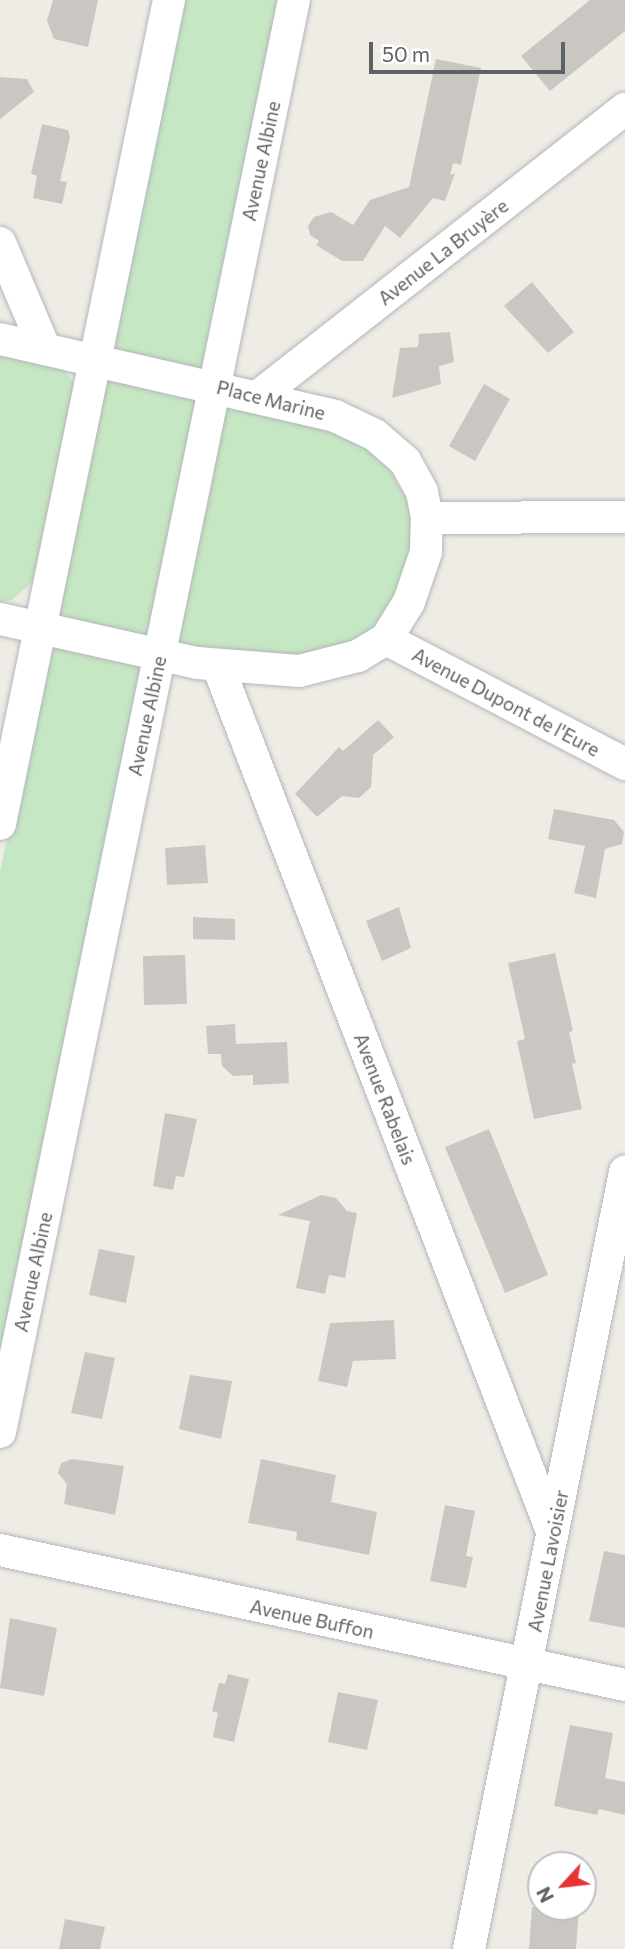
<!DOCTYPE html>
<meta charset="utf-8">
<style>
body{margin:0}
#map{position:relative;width:625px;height:1949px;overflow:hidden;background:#efece6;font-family:Commissioner,sans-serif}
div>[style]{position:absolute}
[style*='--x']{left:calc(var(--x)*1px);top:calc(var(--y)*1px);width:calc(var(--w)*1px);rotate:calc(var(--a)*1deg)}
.green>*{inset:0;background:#c6e7c3}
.building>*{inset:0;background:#cac7c3}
.roads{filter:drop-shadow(0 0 2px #b3b7ba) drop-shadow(0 0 2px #b3b7ba)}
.minor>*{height:32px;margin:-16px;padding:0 16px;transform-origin:16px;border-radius:16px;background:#fff}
span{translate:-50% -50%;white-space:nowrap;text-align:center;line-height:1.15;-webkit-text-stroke:5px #fff;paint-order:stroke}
.street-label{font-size:19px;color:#5d6266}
.north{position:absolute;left:527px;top:1851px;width:70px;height:70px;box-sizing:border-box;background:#fff;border:2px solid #bec0c2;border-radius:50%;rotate:243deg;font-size:19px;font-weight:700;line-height:28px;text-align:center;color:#5d6266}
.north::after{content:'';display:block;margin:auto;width:24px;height:32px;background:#e83435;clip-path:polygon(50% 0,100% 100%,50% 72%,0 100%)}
.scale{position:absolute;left:369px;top:42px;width:196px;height:32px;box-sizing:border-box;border:4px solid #5d6266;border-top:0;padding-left:9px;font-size:21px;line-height:24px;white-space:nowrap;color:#5d6266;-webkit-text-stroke:5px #fff;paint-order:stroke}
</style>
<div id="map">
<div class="green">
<i style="clip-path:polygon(180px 0,284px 0,0 1382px,0 872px)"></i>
<i style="clip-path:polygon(0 352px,60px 364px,75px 384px,35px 580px,12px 600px,0 602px)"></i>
<i style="clip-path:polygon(225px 396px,366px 442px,384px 460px,415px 513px,416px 540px,385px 627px,347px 648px,267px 660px,171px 646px)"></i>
</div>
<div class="building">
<i style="clip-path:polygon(53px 0,98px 0,88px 47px,54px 39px,47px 21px)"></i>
<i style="clip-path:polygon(590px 0,625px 0,625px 31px,550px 91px,521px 56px)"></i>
<i style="clip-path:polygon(436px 59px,481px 68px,461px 165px,453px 163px,450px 175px,455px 173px,445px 201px,433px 198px,400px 238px,385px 226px,363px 261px,342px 261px,316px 245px,319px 241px,310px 235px,308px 226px,314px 217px,331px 212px,353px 225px,370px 200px,409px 187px)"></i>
<i style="clip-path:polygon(0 77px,27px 79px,34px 92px,0 119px)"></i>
<i style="clip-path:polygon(42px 124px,68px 130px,70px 137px,60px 181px,67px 182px,62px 204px,33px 198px,37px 176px,31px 174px)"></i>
<i style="clip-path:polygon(532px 282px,574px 332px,548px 353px,504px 306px)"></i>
<i style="clip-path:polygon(450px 332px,454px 362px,439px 366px,441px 384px,392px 398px,400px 348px,418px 347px,419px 334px)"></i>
<i style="clip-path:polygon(484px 384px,510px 399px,475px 461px,449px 446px)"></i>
<i style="clip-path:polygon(378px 720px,394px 737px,373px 755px,371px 787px,359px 798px,342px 796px,317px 817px,295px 794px,339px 747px,343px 751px)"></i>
<i style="clip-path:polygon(554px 809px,614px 820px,624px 832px,622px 844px,605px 849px,596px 898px,574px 893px,585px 846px,548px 839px)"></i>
<i style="clip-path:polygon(205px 845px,208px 883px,167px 885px,165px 848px)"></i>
<i style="clip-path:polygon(399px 907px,411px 948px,382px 961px,366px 921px)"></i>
<i style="clip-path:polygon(193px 917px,235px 919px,235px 940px,193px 939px)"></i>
<i style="clip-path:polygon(555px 953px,573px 1031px,569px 1032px,576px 1063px,572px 1064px,582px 1109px,534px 1119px,517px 1041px,525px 1039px,508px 963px)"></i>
<i style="clip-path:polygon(185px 955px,187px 1004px,144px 1005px,143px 956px)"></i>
<i style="clip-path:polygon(235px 1024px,236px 1044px,287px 1042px,289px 1083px,253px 1085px,253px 1075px,233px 1076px,222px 1066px,221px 1054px,208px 1054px,206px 1026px)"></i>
<i style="clip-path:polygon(165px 1113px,197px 1119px,184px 1177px,176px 1176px,173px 1190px,153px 1186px)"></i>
<i style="clip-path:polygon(489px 1129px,548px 1275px,505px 1293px,445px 1147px)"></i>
<i style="clip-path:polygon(321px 1195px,336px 1198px,347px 1211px,357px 1213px,345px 1278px,329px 1275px,325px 1294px,296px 1288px,310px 1221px,278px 1215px)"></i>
<i style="clip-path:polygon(99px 1249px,135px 1256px,126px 1303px,89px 1295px)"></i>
<i style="clip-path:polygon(394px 1320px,396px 1359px,353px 1361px,347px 1387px,318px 1381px,330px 1323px)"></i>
<i style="clip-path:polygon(85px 1352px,115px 1358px,102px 1419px,71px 1413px)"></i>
<i style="clip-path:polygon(190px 1375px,232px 1381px,221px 1439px,179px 1429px)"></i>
<i style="clip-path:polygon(72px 1459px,124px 1466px,115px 1515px,64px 1504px,67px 1484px,58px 1473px,61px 1463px)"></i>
<i style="clip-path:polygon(261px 1459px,336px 1475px,331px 1502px,377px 1512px,369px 1555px,296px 1540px,297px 1532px,248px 1523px)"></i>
<i style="clip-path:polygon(445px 1505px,475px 1511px,466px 1556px,473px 1557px,466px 1588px,430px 1581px)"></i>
<i style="clip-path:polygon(604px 1551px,625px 1555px,625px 1628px,589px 1621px)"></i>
<i style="clip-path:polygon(10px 1618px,57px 1628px,44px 1696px,0 1688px)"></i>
<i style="clip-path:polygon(228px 1674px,249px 1679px,234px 1742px,213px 1737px,218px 1713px,212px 1711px,219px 1683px,225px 1684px)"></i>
<i style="clip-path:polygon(338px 1692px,378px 1700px,367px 1750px,328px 1742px)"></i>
<i style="clip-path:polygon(570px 1725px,613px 1733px,605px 1778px,625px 1782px,625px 1815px,599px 1809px,597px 1815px,554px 1806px)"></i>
<i style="clip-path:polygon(532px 1907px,579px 1907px,576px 1949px,529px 1949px)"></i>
<i style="clip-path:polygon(65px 1919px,105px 1927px,100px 1949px,59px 1949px)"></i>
</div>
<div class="roads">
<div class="minor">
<i style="--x:0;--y:243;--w:113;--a:67.1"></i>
<i style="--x:0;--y:339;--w:344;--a:12.9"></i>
<i style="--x:335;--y:416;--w:44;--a:25.4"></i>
<i style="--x:375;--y:435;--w:40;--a:41"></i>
<i style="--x:405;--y:461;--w:35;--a:61"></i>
<i style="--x:422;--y:492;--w:26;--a:79"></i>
<i style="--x:427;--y:518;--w:34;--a:92"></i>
<i style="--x:426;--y:552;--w:53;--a:108.8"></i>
<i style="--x:409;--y:602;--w:44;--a:121.9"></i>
<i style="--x:386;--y:639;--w:33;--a:149"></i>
<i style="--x:358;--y:656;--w:61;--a:165.7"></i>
<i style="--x:299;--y:671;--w:102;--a:-175.5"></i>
<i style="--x:197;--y:663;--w:202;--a:-167.4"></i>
<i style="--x:260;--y:395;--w:464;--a:-38.1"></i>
<i style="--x:427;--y:518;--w:198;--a:-0.3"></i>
<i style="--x:386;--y:639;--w:270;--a:27.6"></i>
<i style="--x:218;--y:666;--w:927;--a:68.89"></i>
<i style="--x:0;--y:824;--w:841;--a:-78.41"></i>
<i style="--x:0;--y:1432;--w:1462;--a:-78.4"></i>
<i style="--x:0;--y:1550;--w:639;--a:12.19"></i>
<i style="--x:469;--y:1949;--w:793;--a:-78.65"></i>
</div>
</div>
<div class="street-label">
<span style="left:261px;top:161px;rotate:-78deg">Avenue Albine</span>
<span style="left:443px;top:252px;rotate:-38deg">Avenue La Bruyère</span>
<span style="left:271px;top:400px;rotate:14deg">Place Marine</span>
<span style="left:506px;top:702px;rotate:28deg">Avenue Dupont de l'Eure</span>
<span style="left:147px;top:716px;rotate:-78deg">Avenue Albine</span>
<span style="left:385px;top:1099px;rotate:69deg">Avenue Rabelais</span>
<span style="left:33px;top:1272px;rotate:-78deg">Avenue Albine</span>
<span style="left:548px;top:1561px;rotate:-79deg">Avenue Lavoisier</span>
<span style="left:312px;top:1619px;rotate:12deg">Avenue Buffon</span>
</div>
<div class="north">N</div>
<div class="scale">50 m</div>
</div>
